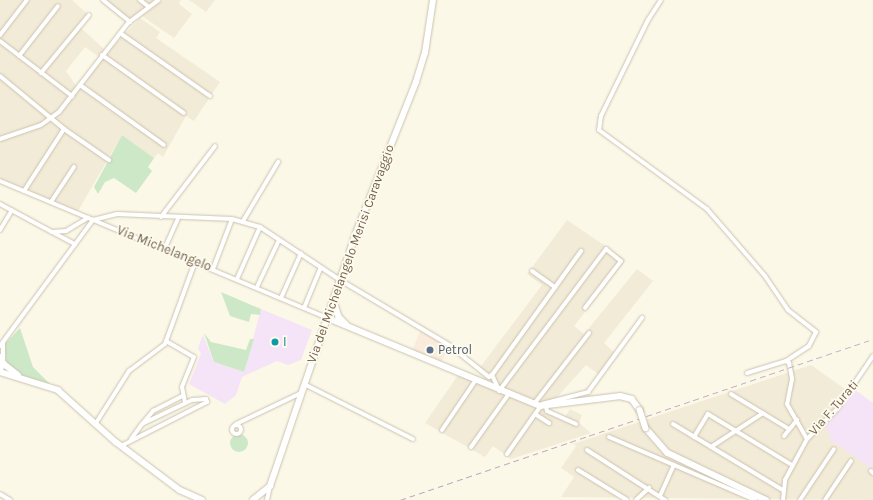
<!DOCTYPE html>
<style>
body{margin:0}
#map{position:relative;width:873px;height:500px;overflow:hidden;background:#fbf8e8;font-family:Karla,sans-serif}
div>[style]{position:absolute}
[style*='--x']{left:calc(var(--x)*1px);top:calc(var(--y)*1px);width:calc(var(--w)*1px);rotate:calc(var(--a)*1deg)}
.residential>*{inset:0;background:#f2ebd7}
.commercial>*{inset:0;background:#faecdd}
.education>*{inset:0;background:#f5e4f7}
.green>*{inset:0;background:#cde8c7}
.round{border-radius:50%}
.roads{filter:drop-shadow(0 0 1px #ccc2af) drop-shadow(0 0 1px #ccc2af)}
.minor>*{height:4px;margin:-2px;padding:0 2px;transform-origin:2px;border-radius:2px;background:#fff}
.minor>.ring{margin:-2px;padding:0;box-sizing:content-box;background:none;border:4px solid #fff;border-radius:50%}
.tertiary>*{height:5.5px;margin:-2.75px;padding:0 2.75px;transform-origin:2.75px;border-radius:2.75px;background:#fff}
.rail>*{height:1px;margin-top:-0.5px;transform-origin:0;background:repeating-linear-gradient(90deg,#bda7c4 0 6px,transparent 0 10px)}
.bridges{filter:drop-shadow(0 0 1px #ccc2af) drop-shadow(0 0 1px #ccc2af)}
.tertiary-bridge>*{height:5.5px;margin:-2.75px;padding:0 2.75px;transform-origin:2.75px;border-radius:2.75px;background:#fff}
.dots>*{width:11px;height:11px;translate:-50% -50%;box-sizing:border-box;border:2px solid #fefbee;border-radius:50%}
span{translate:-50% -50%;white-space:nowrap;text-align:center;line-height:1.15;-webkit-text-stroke:3.5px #fefbee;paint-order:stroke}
.street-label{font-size:13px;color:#73634e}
.culture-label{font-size:13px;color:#0d838f}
.left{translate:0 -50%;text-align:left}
.service-label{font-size:13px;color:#4e5e75}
</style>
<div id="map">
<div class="residential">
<i style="clip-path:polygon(0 0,72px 0,90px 16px,81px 28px,104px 49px,98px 56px,85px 47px,66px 71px,79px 90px,102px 58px,140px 18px,160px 32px,156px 38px,220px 82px,194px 121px,186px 116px,163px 157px,158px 153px,154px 158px,122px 135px,78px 211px,0 178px)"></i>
<i style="clip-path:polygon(99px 0,155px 0,126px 22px)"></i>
<i style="clip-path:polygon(162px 0,181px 0,179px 4px,192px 14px,174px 38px,142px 16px)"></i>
<i style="clip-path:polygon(189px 0,215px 0,206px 12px)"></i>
<i style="clip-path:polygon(567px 220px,626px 260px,574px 326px,584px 334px,637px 269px,653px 281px,604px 343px,617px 355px,601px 376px,586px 365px,550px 405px,549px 410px,565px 417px,570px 409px,582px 415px,579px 423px,591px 433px,511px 459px,493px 446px,485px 457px,425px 423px,461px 371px,493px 385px,478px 370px,542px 285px,527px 274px)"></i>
<i style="clip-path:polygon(811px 365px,852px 394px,855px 390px,873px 403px,873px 500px,561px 497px,574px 477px,561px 468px,576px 446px,573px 444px)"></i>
</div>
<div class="commercial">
<i style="clip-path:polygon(421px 329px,448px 346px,441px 363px,412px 351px)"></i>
</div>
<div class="education">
<i style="clip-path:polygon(261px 309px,312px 330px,301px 360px,288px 365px,277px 361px,242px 377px,236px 395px,225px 404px,189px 384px,201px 354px,198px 348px,203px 335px,214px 362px,244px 372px)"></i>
<i style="clip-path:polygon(855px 390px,873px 403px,872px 469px,828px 438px,831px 433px,824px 428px)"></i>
</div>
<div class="green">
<i style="clip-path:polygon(122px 135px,154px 158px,148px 167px,152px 171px,136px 193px,114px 178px,105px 182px,98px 194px,94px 187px)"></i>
<i style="clip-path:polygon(221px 292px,261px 309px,260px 315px,251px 314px,249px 322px,230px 316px)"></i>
<i style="clip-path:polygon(20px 328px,33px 367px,50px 384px,21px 375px,6px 364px,5px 344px)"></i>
<i style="clip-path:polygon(204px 333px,211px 342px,246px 350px,250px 339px,254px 339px,244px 372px,214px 362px)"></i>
<i class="round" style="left:230px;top:434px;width:18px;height:18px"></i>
</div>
<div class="roads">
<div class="minor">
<i style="--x:103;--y:0;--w:35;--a:39"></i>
<i style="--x:140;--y:0;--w:11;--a:38"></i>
<i style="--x:661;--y:0;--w:24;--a:123"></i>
<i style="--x:648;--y:20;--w:107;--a:116.1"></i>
<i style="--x:601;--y:116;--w:14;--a:98"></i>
<i style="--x:599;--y:130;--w:134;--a:36.2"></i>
<i style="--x:707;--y:209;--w:89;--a:49.1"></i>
<i style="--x:765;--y:276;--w:41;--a:55.9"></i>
<i style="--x:788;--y:310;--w:36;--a:38"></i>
<i style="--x:816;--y:332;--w:16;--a:117"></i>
<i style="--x:809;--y:346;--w:27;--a:147"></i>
<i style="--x:120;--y:33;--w:110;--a:35"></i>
<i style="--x:0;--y:35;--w:44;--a:-52.4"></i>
<i style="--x:0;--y:41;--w:91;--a:37.4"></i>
<i style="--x:102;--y:55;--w:100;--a:35.3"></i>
<i style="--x:19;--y:56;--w:63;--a:-52"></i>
<i style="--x:41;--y:73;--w:75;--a:-50.4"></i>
<i style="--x:0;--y:76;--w:83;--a:39.6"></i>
<i style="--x:64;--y:129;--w:55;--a:34.6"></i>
<i style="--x:80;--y:85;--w:103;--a:35.5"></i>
<i style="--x:0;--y:139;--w:43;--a:-18.9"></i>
<i style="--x:41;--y:125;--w:22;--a:-36"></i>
<i style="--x:59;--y:112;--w:113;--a:-52.2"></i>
<i style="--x:128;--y:23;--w:38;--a:-37"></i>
<i style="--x:0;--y:181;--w:355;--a:22.7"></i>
<i style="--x:24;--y:191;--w:74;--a:-57.2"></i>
<i style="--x:51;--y:202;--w:42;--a:-56.7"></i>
<i style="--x:0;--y:204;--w:59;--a:28.3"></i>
<i style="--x:52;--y:232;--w:14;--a:-4"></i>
<i style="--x:66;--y:231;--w:26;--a:-31"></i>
<i style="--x:161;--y:217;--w:89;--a:-52.7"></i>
<i style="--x:243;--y:221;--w:69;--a:-59.3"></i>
<i style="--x:0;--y:230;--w:23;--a:-59"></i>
<i style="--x:54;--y:233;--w:24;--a:28"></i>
<i style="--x:164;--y:250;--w:34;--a:-66"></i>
<i style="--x:213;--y:269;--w:53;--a:-69.2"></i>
<i style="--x:532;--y:271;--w:28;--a:35"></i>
<i style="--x:237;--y:279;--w:57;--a:-66.1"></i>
<i style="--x:257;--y:287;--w:52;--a:-64.9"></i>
<i style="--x:281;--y:298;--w:49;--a:-66"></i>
<i style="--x:304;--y:308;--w:44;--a:-67.5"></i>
<i style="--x:166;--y:341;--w:32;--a:30"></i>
<i style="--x:194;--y:357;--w:32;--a:112"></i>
<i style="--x:182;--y:387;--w:16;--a:79"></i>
<i style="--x:0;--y:346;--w:157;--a:-53.6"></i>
<i style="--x:93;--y:220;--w:25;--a:-14"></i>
<i style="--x:117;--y:214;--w:115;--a:2.5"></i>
<i style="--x:232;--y:219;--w:29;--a:16"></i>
<i style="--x:260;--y:227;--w:96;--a:33.5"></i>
<i style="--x:340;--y:280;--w:127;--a:30.8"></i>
<i style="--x:449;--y:345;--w:51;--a:38.7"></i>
<i style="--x:489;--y:377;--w:4;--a:-34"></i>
<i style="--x:3;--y:360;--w:17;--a:-90"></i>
<i style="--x:747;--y:373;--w:41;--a:-17.1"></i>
<i style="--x:786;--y:361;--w:4;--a:34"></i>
<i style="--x:789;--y:363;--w:16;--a:79"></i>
<i style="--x:792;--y:379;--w:25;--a:101"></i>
<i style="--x:787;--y:404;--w:40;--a:60.3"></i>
<i style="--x:304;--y:384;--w:122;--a:26.8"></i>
<i style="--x:499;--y:390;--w:17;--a:-115"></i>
<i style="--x:492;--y:375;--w:153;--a:-54.3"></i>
<i style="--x:499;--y:391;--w:178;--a:-53"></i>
<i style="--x:606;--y:249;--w:19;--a:39"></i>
<i style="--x:621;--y:261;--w:59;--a:127.5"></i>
<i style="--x:731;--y:394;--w:68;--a:31.1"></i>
<i style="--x:534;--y:404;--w:90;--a:-52.2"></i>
<i style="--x:546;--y:407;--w:4;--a:76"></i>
<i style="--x:547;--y:411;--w:32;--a:24"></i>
<i style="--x:535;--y:414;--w:17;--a:33"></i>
<i style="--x:96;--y:423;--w:62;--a:-57.6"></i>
<i style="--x:129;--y:371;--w:45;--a:-36.9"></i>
<i style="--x:165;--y:344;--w:87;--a:-69.9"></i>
<i style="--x:143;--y:423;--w:16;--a:-50"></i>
<i style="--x:153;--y:411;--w:34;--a:-27"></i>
<i style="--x:236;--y:424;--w:72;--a:-25.5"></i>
<i style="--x:673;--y:424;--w:128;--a:31"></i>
<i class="ring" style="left:231.5px;top:424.5px;width:5px;height:5px"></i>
<i style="--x:442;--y:430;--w:59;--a:-56"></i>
<i style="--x:784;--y:436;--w:21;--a:-51"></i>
<i style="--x:609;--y:437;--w:159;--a:23.3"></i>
<i style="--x:694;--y:437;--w:27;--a:-59"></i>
<i style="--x:708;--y:414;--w:98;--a:31.3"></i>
<i style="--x:121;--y:446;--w:97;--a:-27.1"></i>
<i style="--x:207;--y:402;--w:3;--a:-108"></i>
<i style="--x:206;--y:399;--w:14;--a:176"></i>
<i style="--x:192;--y:400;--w:55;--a:154.4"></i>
<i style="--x:142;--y:424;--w:19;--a:126"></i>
<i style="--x:471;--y:447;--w:64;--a:-54.6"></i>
<i style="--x:711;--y:447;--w:62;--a:-33.2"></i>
<i style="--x:587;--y:450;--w:93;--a:32.7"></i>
<i style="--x:507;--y:454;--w:61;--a:-55"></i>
<i style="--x:542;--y:404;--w:48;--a:-14.6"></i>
<i style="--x:588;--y:392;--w:92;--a:-53.9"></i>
<i style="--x:578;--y:470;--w:57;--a:31.5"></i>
<i style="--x:871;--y:471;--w:3;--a:45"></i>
<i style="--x:0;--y:494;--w:12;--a:31"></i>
<i style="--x:660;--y:496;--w:34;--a:-66"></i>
<i style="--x:267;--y:500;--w:14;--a:-78"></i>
<i style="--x:636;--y:500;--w:18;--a:-43"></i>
<i style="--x:783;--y:500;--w:20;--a:-84"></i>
<i style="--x:785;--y:480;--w:47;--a:-61.8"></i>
<i style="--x:807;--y:439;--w:42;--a:-45"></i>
<i style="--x:837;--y:409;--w:64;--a:-55.8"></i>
<i style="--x:800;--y:500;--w:61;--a:-56.3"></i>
<i style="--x:825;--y:500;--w:47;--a:-56.3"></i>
</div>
<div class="tertiary">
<i style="--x:335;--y:304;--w:14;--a:73"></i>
<i style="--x:339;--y:317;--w:11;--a:45"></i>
<i style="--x:328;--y:318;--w:230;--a:22.5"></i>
<i style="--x:540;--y:406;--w:81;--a:-7.1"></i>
<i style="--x:620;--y:396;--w:12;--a:14"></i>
<i style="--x:632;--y:399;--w:14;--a:54"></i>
<i style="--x:0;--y:357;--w:8;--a:60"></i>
<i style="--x:4;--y:364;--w:7;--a:124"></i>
<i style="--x:4;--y:364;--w:18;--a:38"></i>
<i style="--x:0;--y:372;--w:61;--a:17.2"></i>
<i style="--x:58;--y:390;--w:78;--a:41.9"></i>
<i style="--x:116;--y:442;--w:80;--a:36.9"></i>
<i style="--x:180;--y:490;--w:24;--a:24"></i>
<i style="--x:646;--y:428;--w:33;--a:49"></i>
<i style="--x:668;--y:453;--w:109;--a:25.6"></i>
<i style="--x:253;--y:500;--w:22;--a:-39"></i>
<i style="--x:270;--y:486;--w:267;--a:-71.2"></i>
<i style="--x:356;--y:233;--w:162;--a:-68.3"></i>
<i style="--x:416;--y:82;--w:30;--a:-73"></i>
<i style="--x:425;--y:53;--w:54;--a:-81.4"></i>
</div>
</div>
<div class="rail">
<i style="--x:400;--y:500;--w:500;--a:-18.8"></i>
</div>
<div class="bridges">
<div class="tertiary-bridge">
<i style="--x:640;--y:410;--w:19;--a:72"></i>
</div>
</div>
<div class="dots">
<i style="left:275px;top:342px;background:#0f9aa8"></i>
<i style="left:430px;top:350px;background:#5c6f8a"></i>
</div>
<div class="street-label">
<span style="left:164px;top:249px;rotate:22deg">Via Michelangelo</span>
<span style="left:351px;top:254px;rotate:-70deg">Via del Michelangelo Merisi Caravaggio</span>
<span style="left:834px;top:408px;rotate:-49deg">Via F. Turati</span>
</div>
<div class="culture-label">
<span class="left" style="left:283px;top:342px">I</span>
</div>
<div class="service-label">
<span class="left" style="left:438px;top:350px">Petrol</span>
</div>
</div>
